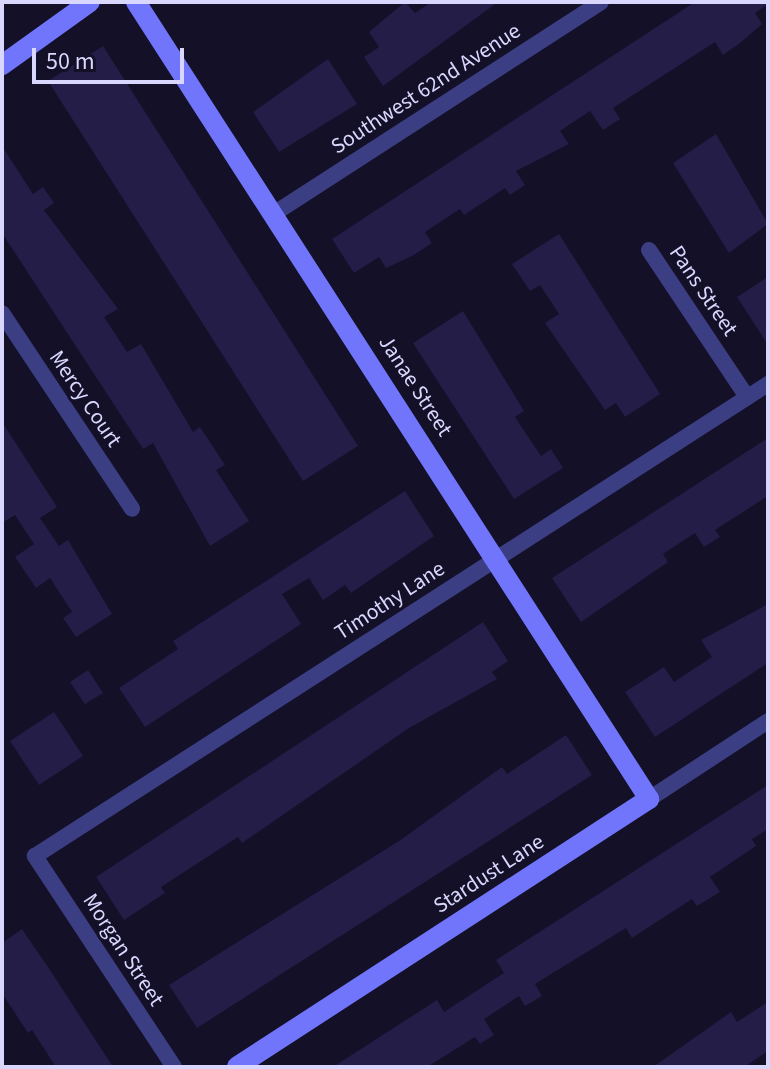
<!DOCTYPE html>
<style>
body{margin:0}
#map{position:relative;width:770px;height:1069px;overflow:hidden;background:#131027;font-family:"Source Sans 3",sans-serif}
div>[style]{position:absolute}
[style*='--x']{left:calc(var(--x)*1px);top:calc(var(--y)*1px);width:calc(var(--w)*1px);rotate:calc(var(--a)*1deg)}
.building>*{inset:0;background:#231d47}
.street>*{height:16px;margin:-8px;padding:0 8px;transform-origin:8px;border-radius:8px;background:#3c3e84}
.secondary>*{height:20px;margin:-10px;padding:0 10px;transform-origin:10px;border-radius:10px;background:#7075fb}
span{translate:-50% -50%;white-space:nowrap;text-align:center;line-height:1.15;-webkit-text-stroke:6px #131027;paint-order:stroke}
.street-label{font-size:22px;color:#d9d7fe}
.frame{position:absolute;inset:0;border:4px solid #d9d7fe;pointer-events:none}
.scale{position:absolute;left:32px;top:48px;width:152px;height:36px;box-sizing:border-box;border:4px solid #d9d7fe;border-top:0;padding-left:10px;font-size:24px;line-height:28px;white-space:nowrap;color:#d9d7fe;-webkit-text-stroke:6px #131027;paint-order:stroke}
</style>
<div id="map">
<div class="building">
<i style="clip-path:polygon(405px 2px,415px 13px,431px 2px,498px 2px,383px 86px,364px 57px,379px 47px,369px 32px)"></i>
<i style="clip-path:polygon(695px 2px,768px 4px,755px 13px,762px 24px,740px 43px,723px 55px,715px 42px,613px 108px,620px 119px,603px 130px,590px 111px,560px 131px,569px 144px,516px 171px,525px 185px,510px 195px,505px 188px,464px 215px,460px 209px,425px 232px,432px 243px,414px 255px,386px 268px,379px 257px,354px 273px,332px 239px)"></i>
<i style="clip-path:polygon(103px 46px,358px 446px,303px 481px,48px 81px)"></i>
<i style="clip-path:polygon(328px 59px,357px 104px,279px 152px,253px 112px)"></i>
<i style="clip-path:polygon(716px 134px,768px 224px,729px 253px,673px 163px)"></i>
<i style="clip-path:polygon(2px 146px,33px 194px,43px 187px,54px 203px,44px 210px,118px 309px,104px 317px,127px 352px,141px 344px,193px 432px,200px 427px,225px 465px,216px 470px,249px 521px,210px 546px,153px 443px,143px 449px,2px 233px)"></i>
<i style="clip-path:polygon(559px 234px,660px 394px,625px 417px,616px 403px,605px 410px,545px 323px,559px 314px,540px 285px,530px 291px,512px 264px)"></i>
<i style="clip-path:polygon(768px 277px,768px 345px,737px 297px)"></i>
<i style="clip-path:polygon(463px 311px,524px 411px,515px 417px,541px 456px,551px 449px,563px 468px,514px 499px,413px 343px)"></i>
<i style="clip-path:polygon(2px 422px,57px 507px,40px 518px,59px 546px,68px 540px,112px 614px,76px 637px,63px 618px,72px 612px,50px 578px,36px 588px,15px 557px,34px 544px,15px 515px,2px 523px)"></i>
<i style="clip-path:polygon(768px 438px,768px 496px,715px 530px,720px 537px,704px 547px,695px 533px,663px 554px,668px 562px,581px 622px,552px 578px)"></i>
<i style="clip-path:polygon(405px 491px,434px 536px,351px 593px,345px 585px,323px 600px,309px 578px,282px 594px,301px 624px,145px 727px,119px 688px,178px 649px,173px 641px)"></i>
<i style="clip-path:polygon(768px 604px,768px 663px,655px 737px,625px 692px,664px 667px,674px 682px,712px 657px,701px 640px)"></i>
<i style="clip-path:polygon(483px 622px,508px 661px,492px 672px,497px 679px,409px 728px,242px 843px,238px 837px,161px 887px,165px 893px,124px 920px,96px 877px)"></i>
<i style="clip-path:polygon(88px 670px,103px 693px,85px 704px,70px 682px)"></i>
<i style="clip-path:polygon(54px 712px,83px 756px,39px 785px,10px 741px)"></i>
<i style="clip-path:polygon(566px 735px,592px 775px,197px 1028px,169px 985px,399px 841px,502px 767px,507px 774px)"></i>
<i style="clip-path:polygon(768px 785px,768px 829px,752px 839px,756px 846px,710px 877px,720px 892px,697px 906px,692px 899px,632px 938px,626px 928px,535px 984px,542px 996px,525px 1006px,519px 996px,484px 1019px,494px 1035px,480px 1044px,475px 1037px,427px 1067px,333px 1067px,437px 1000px,444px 1012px,504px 973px,496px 960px)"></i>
<i style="clip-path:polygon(22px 929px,52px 973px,113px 1067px,56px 1067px,32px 1030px,28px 1033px,2px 993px,2px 943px)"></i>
<i style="clip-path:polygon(768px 1002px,768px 1051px,744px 1067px,653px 1067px,731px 1012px,737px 1022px)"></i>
</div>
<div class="street">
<i style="--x:275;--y:213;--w:388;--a:-32.9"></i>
<i style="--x:649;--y:250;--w:177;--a:56.3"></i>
<i style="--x:2;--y:313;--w:235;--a:56.4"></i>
<i style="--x:649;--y:799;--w:142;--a:-33.2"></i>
<i style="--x:174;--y:1067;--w:253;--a:-123.4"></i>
<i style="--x:35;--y:856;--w:872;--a:-32.78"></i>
</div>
<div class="secondary">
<i style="--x:136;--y:2;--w:948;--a:57.23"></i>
<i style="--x:649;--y:799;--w:491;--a:147"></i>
<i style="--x:2;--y:65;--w:108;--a:-35.6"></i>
</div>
<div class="street-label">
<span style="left:426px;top:89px;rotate:-33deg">Southwest 62nd Avenue</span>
<span style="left:703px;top:291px;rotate:56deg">Pans Street</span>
<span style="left:415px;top:386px;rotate:57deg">Janae Street</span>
<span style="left:85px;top:399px;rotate:56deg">Mercy Court</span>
<span style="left:390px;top:601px;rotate:-33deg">Timothy Lane</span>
<span style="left:489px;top:874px;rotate:-33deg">Stardust Lane</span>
<span style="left:123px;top:950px;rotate:57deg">Morgan Street</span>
</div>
<div class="frame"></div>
<div class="scale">50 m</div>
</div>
